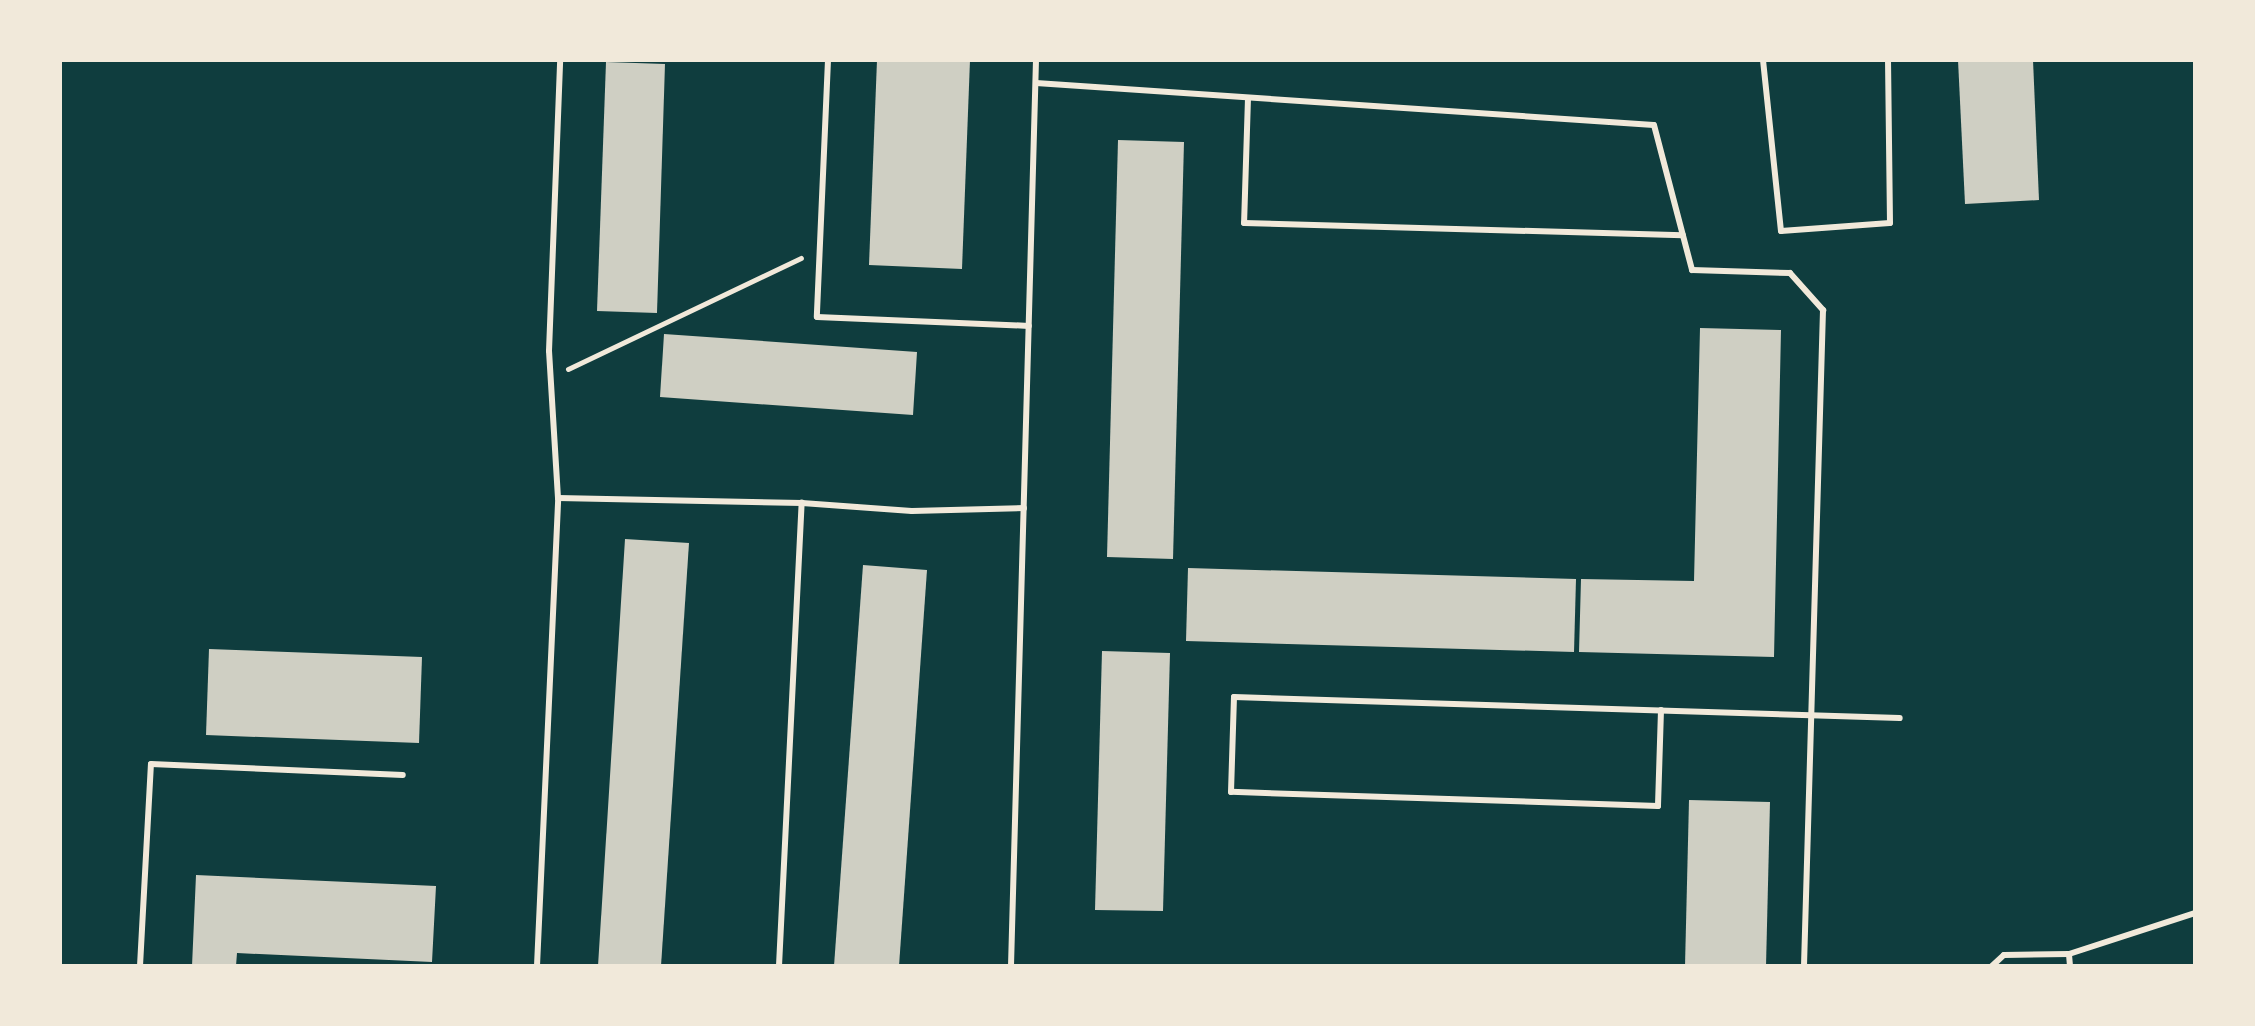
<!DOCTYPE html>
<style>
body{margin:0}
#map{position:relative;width:2255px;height:1026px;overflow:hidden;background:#0f3d3e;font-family:"Nunito Sans",sans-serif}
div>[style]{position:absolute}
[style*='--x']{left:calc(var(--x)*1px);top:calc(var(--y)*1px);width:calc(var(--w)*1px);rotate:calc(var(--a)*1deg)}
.building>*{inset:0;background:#cfcfc3}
.path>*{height:5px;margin:-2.5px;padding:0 2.5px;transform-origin:2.5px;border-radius:2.5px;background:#f1e9da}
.service>*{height:6px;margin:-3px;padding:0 3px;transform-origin:3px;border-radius:3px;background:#f1e9da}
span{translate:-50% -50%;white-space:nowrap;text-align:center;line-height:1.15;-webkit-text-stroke:6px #f1e9da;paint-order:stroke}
.frame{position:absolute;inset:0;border:62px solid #f1e9da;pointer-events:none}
</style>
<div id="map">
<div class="building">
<i style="clip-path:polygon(877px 60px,970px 60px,962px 269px,869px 265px)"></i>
<i style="clip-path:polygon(1958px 60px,2033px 60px,2039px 200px,1965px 204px)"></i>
<i style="clip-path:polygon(606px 62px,665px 64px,657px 313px,597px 311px)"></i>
<i style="clip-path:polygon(1118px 140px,1184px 142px,1173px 559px,1107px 557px)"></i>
<i style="clip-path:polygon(1700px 328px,1781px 330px,1774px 657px,1579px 652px,1581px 579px,1694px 581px)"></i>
<i style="clip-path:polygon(664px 334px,917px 352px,913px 415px,660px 397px)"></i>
<i style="clip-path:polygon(625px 539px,689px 543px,661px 966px,598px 966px)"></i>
<i style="clip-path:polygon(863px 565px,927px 570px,899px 966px,834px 966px)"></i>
<i style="clip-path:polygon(1188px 568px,1576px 579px,1574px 652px,1186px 641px)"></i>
<i style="clip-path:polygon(209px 649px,422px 657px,419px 743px,206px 735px)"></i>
<i style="clip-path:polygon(1102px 651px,1170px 653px,1163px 911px,1095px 910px)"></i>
<i style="clip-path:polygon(1689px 800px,1770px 802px,1766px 966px,1685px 966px)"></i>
<i style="clip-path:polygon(196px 875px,436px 886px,432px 962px,237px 953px,236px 966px,192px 966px)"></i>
</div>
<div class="path">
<i style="--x:568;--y:369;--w:258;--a:-25.5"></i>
</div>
<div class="service">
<i style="--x:828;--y:60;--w:257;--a:92.5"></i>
<i style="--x:817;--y:317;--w:212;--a:2.4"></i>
<i style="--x:1763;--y:60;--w:172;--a:84"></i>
<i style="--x:1781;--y:231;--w:109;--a:-4.2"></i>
<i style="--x:1890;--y:223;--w:163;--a:-90.7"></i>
<i style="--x:1036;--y:83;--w:619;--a:3.89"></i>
<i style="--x:1654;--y:125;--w:150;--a:75.3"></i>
<i style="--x:1692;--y:270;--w:98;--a:1.8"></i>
<i style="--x:1790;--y:273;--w:50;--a:48.3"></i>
<i style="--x:1823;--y:310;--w:656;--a:91.66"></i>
<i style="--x:1248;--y:98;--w:125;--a:91.8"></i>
<i style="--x:1244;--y:223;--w:439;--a:1.6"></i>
<i style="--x:558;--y:498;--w:147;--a:-93.5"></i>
<i style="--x:549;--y:351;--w:291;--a:-87.8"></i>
<i style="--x:1661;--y:710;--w:96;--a:91.8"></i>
<i style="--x:1658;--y:806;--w:427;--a:-178.1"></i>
<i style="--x:1231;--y:792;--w:95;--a:-88.2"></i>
<i style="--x:1234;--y:697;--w:666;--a:1.81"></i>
<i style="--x:140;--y:966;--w:202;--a:-86.9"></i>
<i style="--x:151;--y:764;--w:252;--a:2.5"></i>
<i style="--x:537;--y:966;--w:468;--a:-87.4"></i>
<i style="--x:558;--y:498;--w:244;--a:1.2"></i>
<i style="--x:802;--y:503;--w:110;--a:4.2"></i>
<i style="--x:912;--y:511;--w:112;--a:-1.5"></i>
<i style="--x:779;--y:966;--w:464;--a:-87.2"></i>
<i style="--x:1011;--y:966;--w:906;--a:-88.42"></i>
<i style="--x:1992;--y:966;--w:16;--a:-43"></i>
<i style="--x:2004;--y:955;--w:65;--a:-0.9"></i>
<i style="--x:2070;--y:966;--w:12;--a:-95"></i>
<i style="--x:2069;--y:954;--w:133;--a:-18"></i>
</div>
<div class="frame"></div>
</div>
